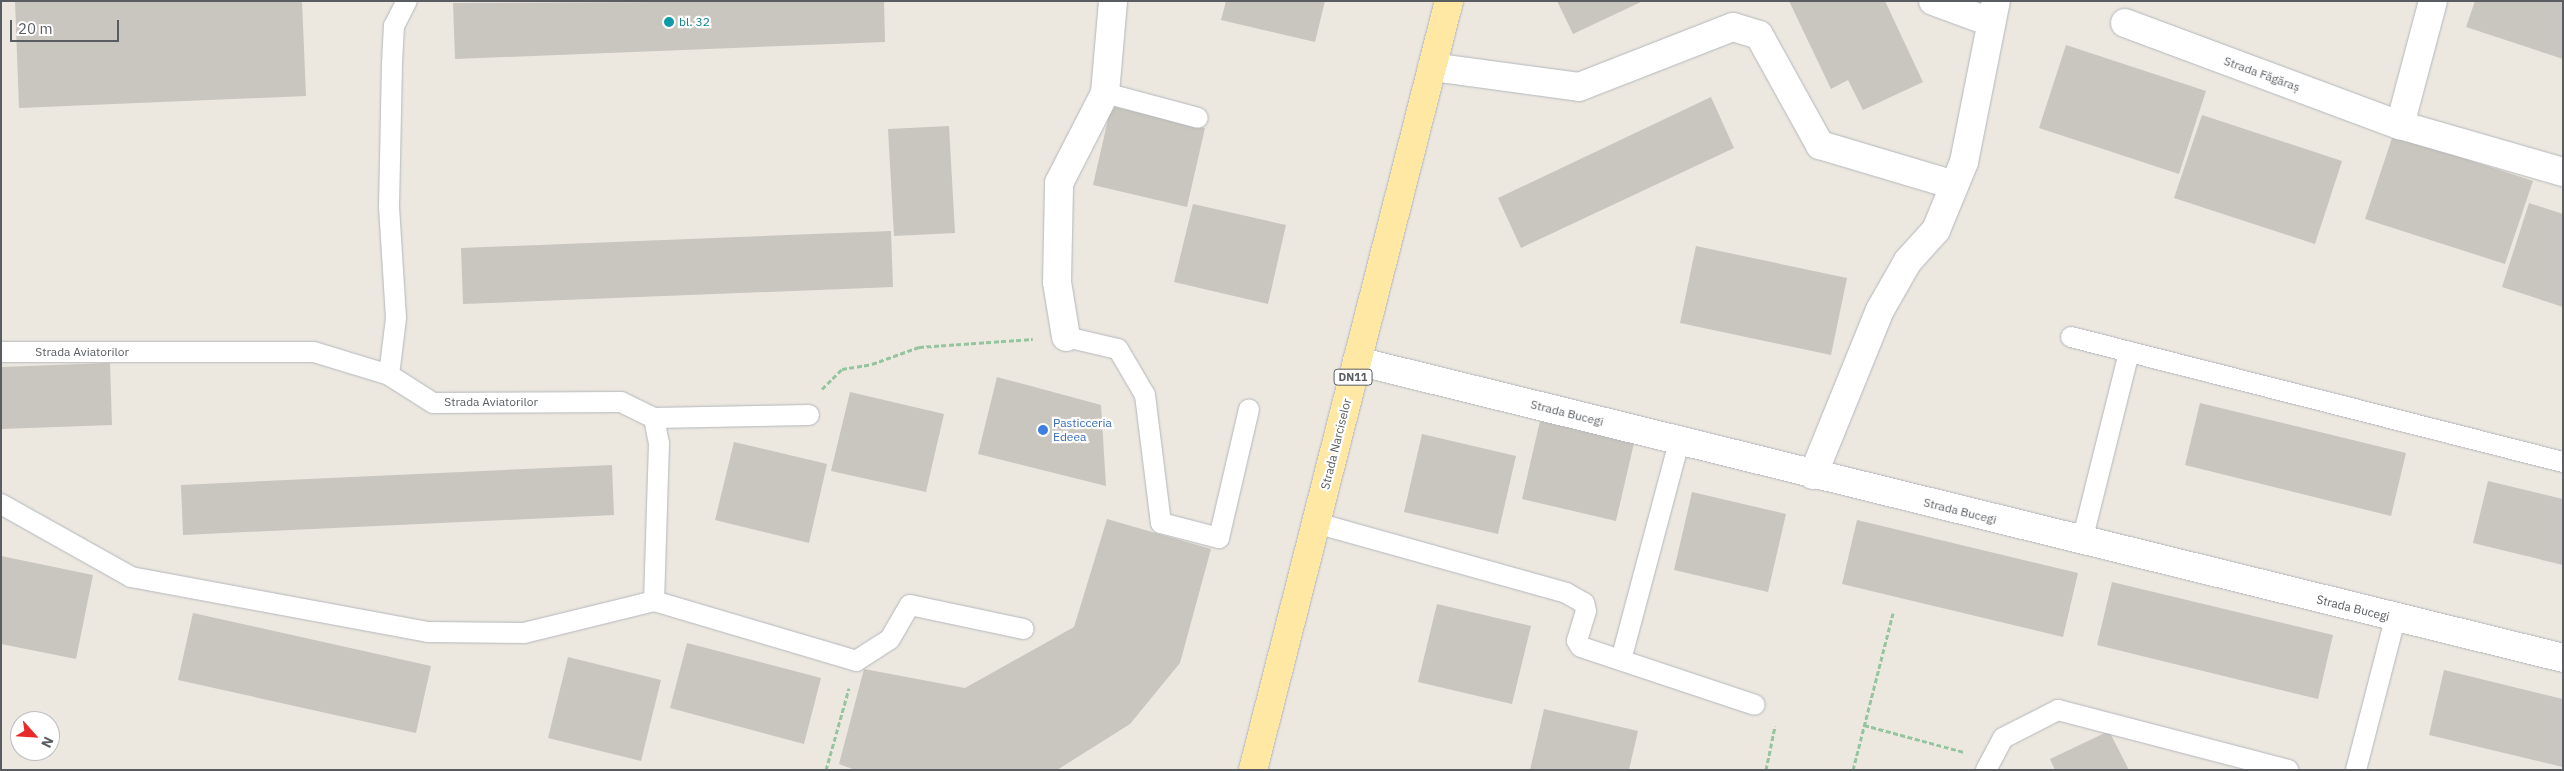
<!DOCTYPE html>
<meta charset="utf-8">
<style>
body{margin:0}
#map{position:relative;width:2564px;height:771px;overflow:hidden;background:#ece8e0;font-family:"IBM Plex Sans",sans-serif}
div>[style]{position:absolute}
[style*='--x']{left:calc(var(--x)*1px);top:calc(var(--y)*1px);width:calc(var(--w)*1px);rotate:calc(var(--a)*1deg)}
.building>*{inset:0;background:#c9c5bf}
.path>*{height:3px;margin-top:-1.5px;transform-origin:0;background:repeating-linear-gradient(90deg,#95c59f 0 5px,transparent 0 7.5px)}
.roads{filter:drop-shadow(0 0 1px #b3b7bb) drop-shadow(0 0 1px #b3b7bb)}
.lane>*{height:20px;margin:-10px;padding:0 10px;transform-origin:10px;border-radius:10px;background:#fff}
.street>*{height:28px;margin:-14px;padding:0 14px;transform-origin:14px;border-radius:14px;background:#fff}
.secondary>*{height:28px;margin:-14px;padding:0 14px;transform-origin:14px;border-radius:14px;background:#fff}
.primary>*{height:28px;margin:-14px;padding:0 14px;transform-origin:14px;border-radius:14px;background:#ffe8a3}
.dots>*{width:14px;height:14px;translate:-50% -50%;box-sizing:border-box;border:2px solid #fff;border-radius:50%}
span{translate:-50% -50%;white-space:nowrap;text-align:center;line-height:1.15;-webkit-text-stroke:4.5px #fff;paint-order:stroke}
.shield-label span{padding:1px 4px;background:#fff;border:1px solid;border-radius:4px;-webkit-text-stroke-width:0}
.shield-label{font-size:11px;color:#595d61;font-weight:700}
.culture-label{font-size:12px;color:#0d838f}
.left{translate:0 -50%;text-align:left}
.street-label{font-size:12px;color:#595d61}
.shop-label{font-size:12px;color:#366cbe}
.frame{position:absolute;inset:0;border:2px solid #595d61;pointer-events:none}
.north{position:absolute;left:10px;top:711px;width:50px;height:50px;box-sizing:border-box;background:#fff;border:1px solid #bdbec0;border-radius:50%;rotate:116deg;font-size:14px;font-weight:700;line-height:20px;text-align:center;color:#595d61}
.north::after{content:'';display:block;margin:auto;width:18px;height:22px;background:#e82a2b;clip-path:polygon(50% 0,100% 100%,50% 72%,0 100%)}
.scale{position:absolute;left:10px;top:20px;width:109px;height:22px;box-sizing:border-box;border:2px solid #595d61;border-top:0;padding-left:6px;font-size:15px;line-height:18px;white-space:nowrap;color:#595d61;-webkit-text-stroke:4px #fff;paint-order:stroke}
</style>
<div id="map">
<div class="building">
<i style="clip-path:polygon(15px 1px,302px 1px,306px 96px,19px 108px)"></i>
<i style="clip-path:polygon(884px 1px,885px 42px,455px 59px,453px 3px)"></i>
<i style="clip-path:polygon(1226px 1px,1325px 1px,1315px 42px,1221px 20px)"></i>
<i style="clip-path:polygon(1557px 1px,1643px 1px,1573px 34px)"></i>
<i style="clip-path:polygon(1789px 1px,1885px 1px,1923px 82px,1863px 110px,1848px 80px,1831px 89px)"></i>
<i style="clip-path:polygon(2475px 1px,2563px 1px,2563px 59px,2466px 27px)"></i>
<i style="clip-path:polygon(2066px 45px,2206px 91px,2179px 174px,2039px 128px)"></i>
<i style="clip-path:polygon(1711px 97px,1734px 148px,1521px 248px,1498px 198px)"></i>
<i style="clip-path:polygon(1111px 106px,1205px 128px,1187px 207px,1093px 185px)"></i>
<i style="clip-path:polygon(2202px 115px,2342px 161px,2315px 244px,2174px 198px)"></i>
<i style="clip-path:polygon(949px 126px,955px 233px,894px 236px,888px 129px)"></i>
<i style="clip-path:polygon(2393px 135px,2533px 181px,2505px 264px,2365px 219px)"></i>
<i style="clip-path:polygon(2529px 203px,2563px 214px,2563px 307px,2502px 287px)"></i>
<i style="clip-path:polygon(1193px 204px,1286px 225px,1268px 304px,1174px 282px)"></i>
<i style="clip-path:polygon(891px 231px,893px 287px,463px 304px,461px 248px)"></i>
<i style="clip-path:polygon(1696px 246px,1847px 278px,1831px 355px,1680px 323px)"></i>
<i style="clip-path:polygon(110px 363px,112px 425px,1px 429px,1px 367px)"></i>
<i style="clip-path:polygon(997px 377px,1101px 405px,1106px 486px,978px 454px)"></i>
<i style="clip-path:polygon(850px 392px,944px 414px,926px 492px,831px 471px)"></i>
<i style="clip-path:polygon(2200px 403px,2406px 453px,2391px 516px,2185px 465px)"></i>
<i style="clip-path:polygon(1540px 421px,1634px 443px,1616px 521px,1522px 499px)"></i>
<i style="clip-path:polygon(1422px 434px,1516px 456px,1498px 534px,1404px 512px)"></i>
<i style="clip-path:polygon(734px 442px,827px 464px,809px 543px,715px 520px)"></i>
<i style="clip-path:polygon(612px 465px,614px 515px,183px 535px,181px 485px)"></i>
<i style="clip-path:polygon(2488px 481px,2563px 499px,2563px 565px,2473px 543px)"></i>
<i style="clip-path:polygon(1692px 492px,1786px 514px,1768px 592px,1674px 570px)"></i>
<i style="clip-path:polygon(1107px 519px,1211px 549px,1180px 663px,1130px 724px,1057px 770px,855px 770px,839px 764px,864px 669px,965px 688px,1074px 627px)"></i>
<i style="clip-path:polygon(1857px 520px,2078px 573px,2063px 637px,1842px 584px)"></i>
<i style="clip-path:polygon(1px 556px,93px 575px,76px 659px,1px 644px)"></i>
<i style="clip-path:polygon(2112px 582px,2333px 635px,2318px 699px,2097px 645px)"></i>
<i style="clip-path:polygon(1437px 604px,1531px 626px,1512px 704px,1418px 682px)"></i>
<i style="clip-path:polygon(193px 613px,431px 666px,416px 733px,178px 680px)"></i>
<i style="clip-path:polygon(687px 643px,821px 678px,804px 744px,670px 708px)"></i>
<i style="clip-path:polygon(568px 657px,661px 680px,641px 761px,548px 738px)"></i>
<i style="clip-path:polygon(2444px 670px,2563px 699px,2563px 767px,2429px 735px)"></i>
<i style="clip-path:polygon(1544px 709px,1638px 731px,1629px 770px,1530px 770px)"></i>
<i style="clip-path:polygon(2109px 731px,2129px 770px,2055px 770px,2050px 759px)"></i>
</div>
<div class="path">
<i style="--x:822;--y:389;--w:28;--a:-45"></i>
<i style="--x:842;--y:369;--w:30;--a:-9"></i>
<i style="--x:872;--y:364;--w:50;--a:-19.9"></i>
<i style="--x:919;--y:347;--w:114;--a:-4"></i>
<i style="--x:1864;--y:725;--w:104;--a:15.1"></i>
<i style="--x:826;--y:770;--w:85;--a:-74.3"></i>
<i style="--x:1766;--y:770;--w:45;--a:-78.4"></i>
<i style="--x:1853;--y:770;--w:162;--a:-75.7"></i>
</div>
<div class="roads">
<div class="lane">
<i style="--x:1105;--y:93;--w:96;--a:15"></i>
<i style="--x:1066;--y:337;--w:53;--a:13"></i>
<i style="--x:1118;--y:349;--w:53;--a:59.6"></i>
<i style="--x:1145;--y:395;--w:129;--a:82.9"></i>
<i style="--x:1161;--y:523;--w:60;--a:14.5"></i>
<i style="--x:1219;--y:538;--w:132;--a:-76.9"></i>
<i style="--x:2071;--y:337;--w:508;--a:14.26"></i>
<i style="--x:1;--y:352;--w:313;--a:0"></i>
<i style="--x:314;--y:352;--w:78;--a:17"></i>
<i style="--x:389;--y:375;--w:52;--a:32.5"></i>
<i style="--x:433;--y:403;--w:188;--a:-0.3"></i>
<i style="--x:621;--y:402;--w:37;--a:26"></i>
<i style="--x:654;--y:418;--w:25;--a:79"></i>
<i style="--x:659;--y:443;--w:158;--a:91.8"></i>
<i style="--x:389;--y:375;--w:57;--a:-83"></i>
<i style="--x:396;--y:318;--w:111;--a:-93.6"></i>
<i style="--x:389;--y:207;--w:144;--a:-88.8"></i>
<i style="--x:392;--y:63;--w:37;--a:-87"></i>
<i style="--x:394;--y:26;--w:28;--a:-63"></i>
<i style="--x:654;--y:418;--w:155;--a:-1.1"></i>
<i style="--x:1;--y:504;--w:149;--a:29.3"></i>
<i style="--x:131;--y:577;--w:302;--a:10.5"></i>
<i style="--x:428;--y:632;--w:96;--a:0.6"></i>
<i style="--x:524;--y:633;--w:134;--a:-13.8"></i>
<i style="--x:654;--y:601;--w:211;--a:16.5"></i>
<i style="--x:856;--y:661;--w:40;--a:-32.9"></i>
<i style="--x:890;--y:639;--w:39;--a:-60"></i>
<i style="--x:910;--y:605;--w:116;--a:11.9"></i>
<i style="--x:1316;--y:523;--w:260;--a:15.6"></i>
<i style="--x:1566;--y:593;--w:21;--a:29"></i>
<i style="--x:1584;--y:603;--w:8;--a:76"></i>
<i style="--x:1586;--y:611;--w:31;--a:107"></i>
<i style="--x:1577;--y:641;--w:7;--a:56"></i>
<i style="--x:1581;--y:647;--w:183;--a:18.4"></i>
<i style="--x:2082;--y:541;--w:195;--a:-76"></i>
<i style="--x:1621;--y:660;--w:226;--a:-75.1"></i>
<i style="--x:1986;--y:770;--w:36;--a:-62"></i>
<i style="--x:2003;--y:738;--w:62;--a:-27"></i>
<i style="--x:2058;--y:710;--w:238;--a:14.6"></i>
<i style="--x:2356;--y:770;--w:156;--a:-75.5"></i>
</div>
<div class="street">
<i style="--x:1933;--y:1;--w:61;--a:20.2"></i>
<i style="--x:2125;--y:23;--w:293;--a:20.4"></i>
<i style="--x:2400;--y:125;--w:170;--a:16.1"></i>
<i style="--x:1432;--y:67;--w:148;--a:7.7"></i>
<i style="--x:1579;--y:87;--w:165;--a:-21.3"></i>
<i style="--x:1733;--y:27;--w:27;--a:17"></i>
<i style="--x:1759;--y:35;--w:126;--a:61"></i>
<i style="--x:1820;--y:145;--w:140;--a:16.6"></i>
<i style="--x:2400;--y:125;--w:128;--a:-75.1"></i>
<i style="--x:1066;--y:337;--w:56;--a:-99.3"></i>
<i style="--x:1057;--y:282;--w:99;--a:-88.8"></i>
<i style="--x:1059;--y:183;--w:101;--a:-62.9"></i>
<i style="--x:1105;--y:93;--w:92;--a:-85"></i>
<i style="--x:1813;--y:475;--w:178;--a:-67.9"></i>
<i style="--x:1880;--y:310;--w:56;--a:-60.3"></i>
<i style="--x:1908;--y:261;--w:42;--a:-47.9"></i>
<i style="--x:1936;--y:230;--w:74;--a:-67.6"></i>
<i style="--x:1964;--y:162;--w:164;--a:-78.8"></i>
</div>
<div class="secondary">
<i style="--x:1357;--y:361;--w:1242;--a:13.83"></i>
</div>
<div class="primary">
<i style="--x:1253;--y:770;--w:794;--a:-75.7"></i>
</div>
</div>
<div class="dots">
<i style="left:669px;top:22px;background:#0f9aa8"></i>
<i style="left:1043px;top:430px;background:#3f7fe0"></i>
</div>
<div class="shield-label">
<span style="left:1353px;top:377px">DN11</span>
</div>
<div class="culture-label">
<span class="left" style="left:679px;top:22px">bl. 32</span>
</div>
<div class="street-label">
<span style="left:2262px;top:74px;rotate:20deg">Strada Făgăraș</span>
<span style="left:82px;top:352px">Strada Aviatorilor</span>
<span style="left:491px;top:402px">Strada Aviatorilor</span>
<span style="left:1567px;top:413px;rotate:14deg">Strada Bucegi</span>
<span style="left:1336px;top:444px;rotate:-76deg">Strada Narciselor</span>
<span style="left:1960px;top:511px;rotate:14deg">Strada Bucegi</span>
<span style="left:2353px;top:608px;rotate:14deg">Strada Bucegi</span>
</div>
<div class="shop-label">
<span class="left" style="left:1053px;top:430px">Pasticceria<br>Edeea</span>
</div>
<div class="frame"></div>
<div class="north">N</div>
<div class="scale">20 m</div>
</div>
